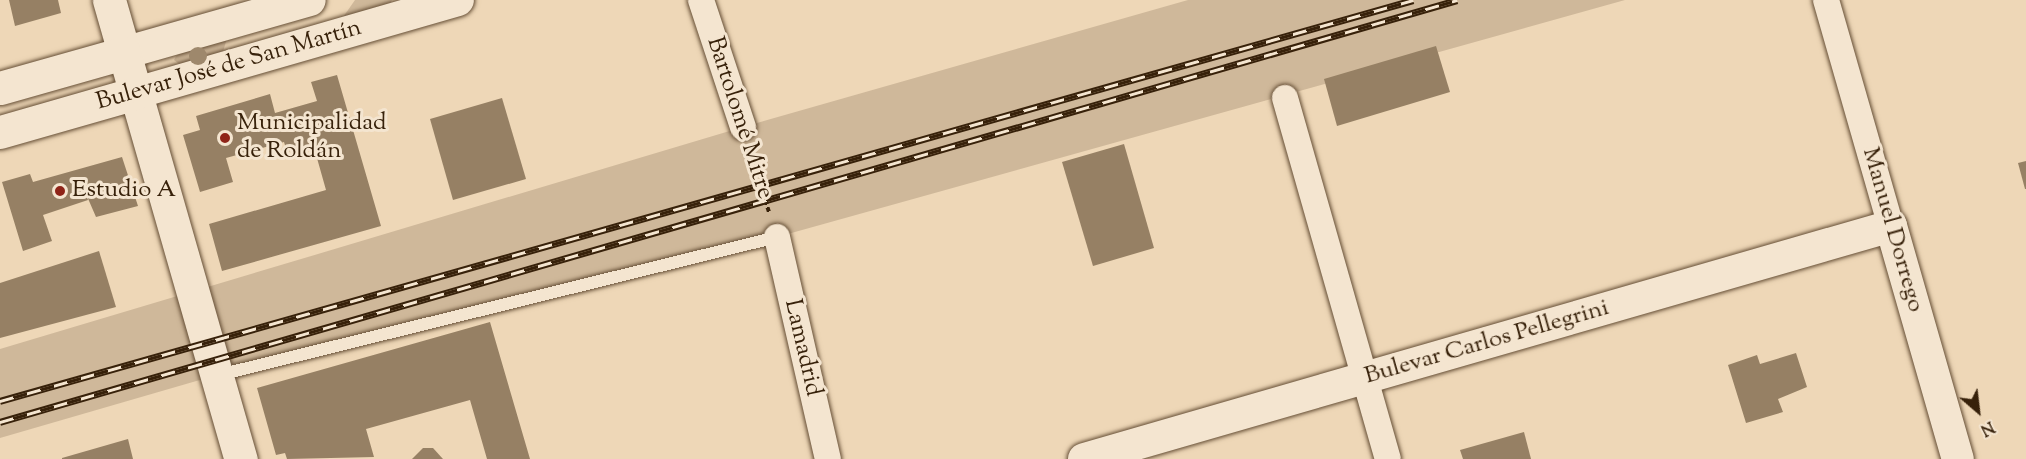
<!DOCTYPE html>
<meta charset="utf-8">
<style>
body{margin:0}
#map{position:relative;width:2026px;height:459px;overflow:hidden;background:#eed7b7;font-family:"Sorts Mill Goudy",serif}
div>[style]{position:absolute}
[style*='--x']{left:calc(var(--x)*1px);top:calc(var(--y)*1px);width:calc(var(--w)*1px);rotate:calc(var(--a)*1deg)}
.green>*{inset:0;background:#cfb89a}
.building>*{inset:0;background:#968064}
.path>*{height:4px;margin-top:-2px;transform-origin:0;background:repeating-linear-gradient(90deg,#37210a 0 4.5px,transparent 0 7.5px)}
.roads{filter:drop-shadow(0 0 2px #654e35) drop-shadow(0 0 2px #654e35)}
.service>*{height:12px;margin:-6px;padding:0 6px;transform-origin:6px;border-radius:6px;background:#f4e5d0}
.minor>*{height:26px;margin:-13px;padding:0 13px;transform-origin:13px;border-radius:13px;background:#f4e5d0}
.tertiary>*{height:32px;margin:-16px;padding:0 16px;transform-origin:16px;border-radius:16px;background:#f4e5d0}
.secondary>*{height:33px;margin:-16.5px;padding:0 16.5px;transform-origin:16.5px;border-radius:16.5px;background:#f4e5d0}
.rail>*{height:7px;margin-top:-3.5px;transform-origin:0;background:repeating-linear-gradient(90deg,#f4e5d0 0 14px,#37210a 0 28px);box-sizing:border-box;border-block:2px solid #37210a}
.trees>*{width:18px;height:18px;margin:-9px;border-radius:50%;background:#9e886c}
.dots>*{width:16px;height:16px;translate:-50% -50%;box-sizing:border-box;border:3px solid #f4e5d0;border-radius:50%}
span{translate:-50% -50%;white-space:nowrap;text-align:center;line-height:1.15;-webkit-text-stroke:6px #f4e5d0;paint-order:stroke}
.street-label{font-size:24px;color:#37210a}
.poi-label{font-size:24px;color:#37210a}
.left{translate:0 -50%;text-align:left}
.north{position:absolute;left:1948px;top:381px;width:60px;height:60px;-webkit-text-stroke:4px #f4e5d0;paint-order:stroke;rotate:152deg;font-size:16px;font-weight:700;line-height:24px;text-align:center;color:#37210a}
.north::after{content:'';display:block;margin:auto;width:21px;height:27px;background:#37210a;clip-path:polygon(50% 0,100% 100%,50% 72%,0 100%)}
</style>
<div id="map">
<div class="green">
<i style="clip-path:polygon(355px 0,392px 0,387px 9px,339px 23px)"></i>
<i style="clip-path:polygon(1188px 0,1625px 0,777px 237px,217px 375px,0 438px,0 349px,743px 127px)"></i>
<i style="clip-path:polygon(228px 35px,221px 58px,182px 66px,174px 60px,178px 53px)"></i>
</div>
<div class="building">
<i style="clip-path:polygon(9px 0,58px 0,61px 13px,15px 26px)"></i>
<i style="clip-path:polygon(1436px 46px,1450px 92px,1337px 126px,1324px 79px)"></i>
<i style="clip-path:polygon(337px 75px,381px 226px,222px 271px,209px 224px,326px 190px,313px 144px,287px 152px,284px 142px,226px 158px,233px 182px,200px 192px,183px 135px,200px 130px,196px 116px,270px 94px,275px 113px,317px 101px,311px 82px)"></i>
<i style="clip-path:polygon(502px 98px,526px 179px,453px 200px,430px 119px)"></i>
<i style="clip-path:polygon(1124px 144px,1154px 248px,1093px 266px,1062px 162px)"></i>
<i style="clip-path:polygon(122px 157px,138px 206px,96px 217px,86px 194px,88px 200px,43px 215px,52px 241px,23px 251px,2px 182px,30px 174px,33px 182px)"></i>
<i style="clip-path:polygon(2026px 161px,2026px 189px,2025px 189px,2018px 163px)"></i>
<i style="clip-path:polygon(99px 251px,116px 307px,0 338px,0 283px)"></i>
<i style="clip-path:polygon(490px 322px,530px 459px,487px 459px,470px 400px,366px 429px,374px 457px,287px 459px,285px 453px,276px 455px,257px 388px)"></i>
<i style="clip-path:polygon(1796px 353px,1807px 387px,1778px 399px,1783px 412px,1746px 423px,1728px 365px,1757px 355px,1760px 364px)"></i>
<i style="clip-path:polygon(1524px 432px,1531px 459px,1463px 459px,1460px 450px)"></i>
<i style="clip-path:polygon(128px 439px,133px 459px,62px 459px,62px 458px)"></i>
<i style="clip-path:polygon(423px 448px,433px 448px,443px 459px,412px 459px)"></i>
</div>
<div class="path">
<i style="--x:750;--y:150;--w:65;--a:73"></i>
</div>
<div class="roads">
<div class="service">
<i style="--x:219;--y:375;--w:575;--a:-13.89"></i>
</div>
<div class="minor">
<i style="--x:701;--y:0;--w:134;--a:71.7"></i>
<i style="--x:1826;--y:0;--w:235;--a:74"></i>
<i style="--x:1285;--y:98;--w:375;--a:74.1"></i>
<i style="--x:777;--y:237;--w:228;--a:77.1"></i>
</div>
<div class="tertiary">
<i style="--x:124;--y:53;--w:193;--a:-15.9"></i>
<i style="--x:136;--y:93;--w:335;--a:-16.1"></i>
<i style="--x:1084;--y:459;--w:840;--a:-16.1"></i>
<i style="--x:1891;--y:226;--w:242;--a:74"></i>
</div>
<div class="secondary">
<i style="--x:109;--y:0;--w:478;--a:74"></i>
<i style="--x:0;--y:88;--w:129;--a:-15.8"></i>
<i style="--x:0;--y:132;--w:141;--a:-16"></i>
</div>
</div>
<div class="rail">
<i style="--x:0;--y:401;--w:1469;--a:-15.84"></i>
<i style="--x:0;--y:422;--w:1517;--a:-16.15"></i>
</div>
<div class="trees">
<i style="left:198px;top:56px"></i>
</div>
<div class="dots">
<i style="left:225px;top:138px;background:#8f2418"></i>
<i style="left:60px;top:191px;background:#8f2418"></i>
</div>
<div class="street-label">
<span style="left:229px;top:66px;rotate:-16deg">Bulevar José de San Martín</span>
<span style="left:739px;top:118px;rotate:72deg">Bartolomé Mitre</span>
<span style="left:1892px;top:230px;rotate:74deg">Manuel Dorrego</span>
<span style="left:1487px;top:343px;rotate:-16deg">Bulevar Carlos Pellegrini</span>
<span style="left:802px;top:348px;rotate:77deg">Lamadrid</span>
</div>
<div class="poi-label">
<span class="left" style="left:237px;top:138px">Municipalidad<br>de Roldán</span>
<span class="left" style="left:72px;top:191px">Estudio A</span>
</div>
<div class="north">N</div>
</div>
